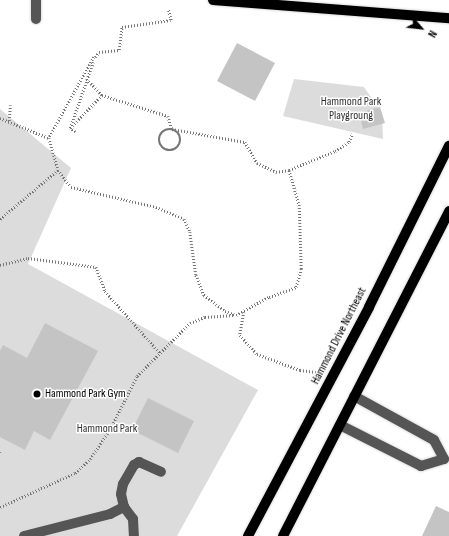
<!DOCTYPE html>
<style>
body{margin:0}
#map{position:relative;width:449px;height:536px;overflow:hidden;background:#fff;font-family:"Sofia Sans Condensed",sans-serif}
div>[style]{position:absolute}
[style*='--x']{left:calc(var(--x)*1px);top:calc(var(--y)*1px);width:calc(var(--w)*1px);rotate:calc(var(--a)*1deg)}
.green>*{inset:0;background:#dcdcdc}
.building>*{inset:0;background:#c4c4c4}
.path>*{height:2.5px;margin-top:-1.25px;transform-origin:0;background:repeating-linear-gradient(90deg,#777 0 1px,transparent 0 3px)}
.path>.ring{margin:-1.25px;padding:0;box-sizing:content-box;background:none;border:2.5px solid #777;border-radius:50%}
.roads{filter:drop-shadow(0 0 1px #dbdbdb) drop-shadow(0 0 1px #dbdbdb)}
.minor>*{height:10px;margin:-5px;padding:0 5px;transform-origin:5px;border-radius:5px;background:#555}
.major>*{height:10px;margin:-5px;padding:0 5px;transform-origin:5px;border-radius:5px;background:#000}
.dots>*{width:11px;height:11px;translate:-50% -50%;box-sizing:border-box;border:2px solid #fff;border-radius:50%}
span{translate:-50% -50%;white-space:nowrap;text-align:center;line-height:1.15;-webkit-text-stroke:3px #fff;paint-order:stroke}
.park-label{font-size:12px;color:#333}
.street-label{font-size:12px;color:#000}
.poi-label{font-size:12px;color:#000}
.left{translate:0 -50%;text-align:left}
.north{position:absolute;left:401px;top:8px;width:40px;height:40px;-webkit-text-stroke:3px #fff;paint-order:stroke;rotate:118deg;font-size:11px;font-weight:700;line-height:16px;text-align:center;color:#000}
.north::after{content:'';display:block;margin:auto;width:14px;height:18px;background:#000;clip-path:polygon(50% 0,100% 100%,50% 72%,0 100%)}
</style>
<div id="map">
<div class="green">
<i style="clip-path:polygon(294px 79px,364px 87px,382px 113px,383px 139px,283px 116px)"></i>
<i style="clip-path:polygon(0 109px,71px 168px,28px 264px,258px 390px,177px 536px,0 536px)"></i>
</div>
<div class="building">
<i style="clip-path:polygon(237px 43px,275px 63px,255px 101px,217px 81px)"></i>
<i style="clip-path:polygon(380px 107px,385px 123px,363px 129px,359px 113px)"></i>
<i style="clip-path:polygon(45px 323px,98px 351px,50px 440px,34px 431px,25px 450px,0 437px,0 351px,3px 345px,27px 358px)"></i>
<i style="clip-path:polygon(148px 398px,194px 421px,178px 453px,132px 430px)"></i>
<i style="clip-path:polygon(436px 506px,449px 512px,449px 536px,422px 536px)"></i>
</div>
<div class="path">
<i style="--x:94;--y:57;--w:93;--a:119.1"></i>
<i style="--x:49;--y:138;--w:33;--a:74"></i>
<i style="--x:58;--y:170;--w:21;--a:53"></i>
<i style="--x:71;--y:187;--w:87;--a:13.2"></i>
<i style="--x:156;--y:207;--w:30;--a:23"></i>
<i style="--x:184;--y:219;--w:14;--a:65"></i>
<i style="--x:190;--y:232;--w:43;--a:82.1"></i>
<i style="--x:196;--y:275;--w:22;--a:68"></i>
<i style="--x:204;--y:295;--w:26;--a:37"></i>
<i style="--x:225;--y:311;--w:12;--a:20"></i>
<i style="--x:236;--y:315;--w:38;--a:-29"></i>
<i style="--x:269;--y:297;--w:29;--a:-20"></i>
<i style="--x:296;--y:287;--w:19;--a:-74"></i>
<i style="--x:301;--y:269;--w:63;--a:-91.8"></i>
<i style="--x:299;--y:206;--w:37;--a:-106"></i>
<i style="--x:289;--y:170;--w:50;--a:-22.4"></i>
<i style="--x:335;--y:151;--w:17;--a:-33"></i>
<i style="--x:349;--y:142;--w:9;--a:-69"></i>
<i style="--x:95;--y:57;--w:6;--a:-51"></i>
<i style="--x:99;--y:52;--w:20;--a:-6"></i>
<i style="--x:119;--y:50;--w:23;--a:-83"></i>
<i style="--x:122;--y:27;--w:49;--a:-8.1"></i>
<i style="--x:171;--y:20;--w:11;--a:-105"></i>
<i style="--x:87;--y:79;--w:22;--a:47"></i>
<i style="--x:0;--y:118;--w:53;--a:22.2"></i>
<i style="--x:9;--y:121;--w:16;--a:-86"></i>
<i style="--x:70;--y:128;--w:46;--a:-45.9"></i>
<i style="--x:102;--y:95;--w:69;--a:17.7"></i>
<i style="--x:168;--y:116;--w:14;--a:73"></i>
<i style="--x:172;--y:129;--w:74;--a:10.1"></i>
<i style="--x:245;--y:142;--w:24;--a:60"></i>
<i style="--x:257;--y:163;--w:21;--a:25"></i>
<i style="--x:276;--y:172;--w:13;--a:-9"></i>
<i class="ring" style="left:159px;top:129px;width:19.5px;height:19.5px"></i>
<i style="--x:75;--y:132;--w:6;--a:-141"></i>
<i style="--x:70;--y:128;--w:70;--a:-70.8"></i>
<i style="--x:0;--y:219;--w:76;--a:-40.2"></i>
<i style="--x:0;--y:265;--w:29;--a:-14"></i>
<i style="--x:28;--y:258;--w:69;--a:7.5"></i>
<i style="--x:96;--y:267;--w:26;--a:69"></i>
<i style="--x:105;--y:291;--w:83;--a:48.4"></i>
<i style="--x:244;--y:312;--w:23;--a:100"></i>
<i style="--x:240;--y:335;--w:25;--a:48"></i>
<i style="--x:257;--y:354;--w:46;--a:20.4"></i>
<i style="--x:300;--y:370;--w:16;--a:7"></i>
<i style="--x:0;--y:452;--w:2;--a:90"></i>
<i style="--x:0;--y:507;--w:82;--a:-24.4"></i>
<i style="--x:75;--y:473;--w:21;--a:-43"></i>
<i style="--x:90;--y:459;--w:34;--a:-56"></i>
<i style="--x:109;--y:431;--w:62;--a:-63"></i>
<i style="--x:137;--y:376;--w:75;--a:-45"></i>
<i style="--x:190;--y:323;--w:16;--a:-22"></i>
<i style="--x:205;--y:317;--w:29;--a:-4"></i>
</div>
<div class="roads">
<div class="minor">
<i style="--x:36;--y:19;--w:19;--a:-90"></i>
<i style="--x:340;--y:425;--w:91;--a:26.8"></i>
<i style="--x:421;--y:466;--w:24;--a:-17"></i>
<i style="--x:444;--y:459;--w:21;--a:-118"></i>
<i style="--x:434;--y:440;--w:91;--a:-151.2"></i>
<i style="--x:124;--y:507;--w:13;--a:-103"></i>
<i style="--x:121;--y:494;--w:10;--a:-79"></i>
<i style="--x:123;--y:484;--w:22;--a:-60"></i>
<i style="--x:134;--y:465;--w:6;--a:-31"></i>
<i style="--x:139;--y:462;--w:24;--a:24"></i>
<i style="--x:24;--y:536;--w:89;--a:-14.3"></i>
<i style="--x:110;--y:514;--w:16;--a:-27"></i>
<i style="--x:124;--y:507;--w:15;--a:53"></i>
<i style="--x:133;--y:519;--w:17;--a:87"></i>
</div>
<div class="major">
<i style="--x:213;--y:0;--w:237;--a:4.4"></i>
<i style="--x:248;--y:536;--w:259;--a:-62.1"></i>
<i style="--x:369;--y:307;--w:180;--a:-63.6"></i>
<i style="--x:283;--y:536;--w:365;--a:-62.9"></i>
</div>
</div>
<div class="dots">
<i style="left:37px;top:394px;background:#000"></i>
</div>
<div class="park-label">
<span style="left:351px;top:109px">Hammond Park<br>Playgroung</span>
<span style="left:107px;top:429px">Hammond Park</span>
</div>
<div class="street-label">
<span style="left:339px;top:336px;rotate:-63deg">Hammond Drive Northeast</span>
</div>
<div class="poi-label">
<span class="left" style="left:45px;top:394px">Hammond Park Gym</span>
</div>
<div class="north">N</div>
</div>
